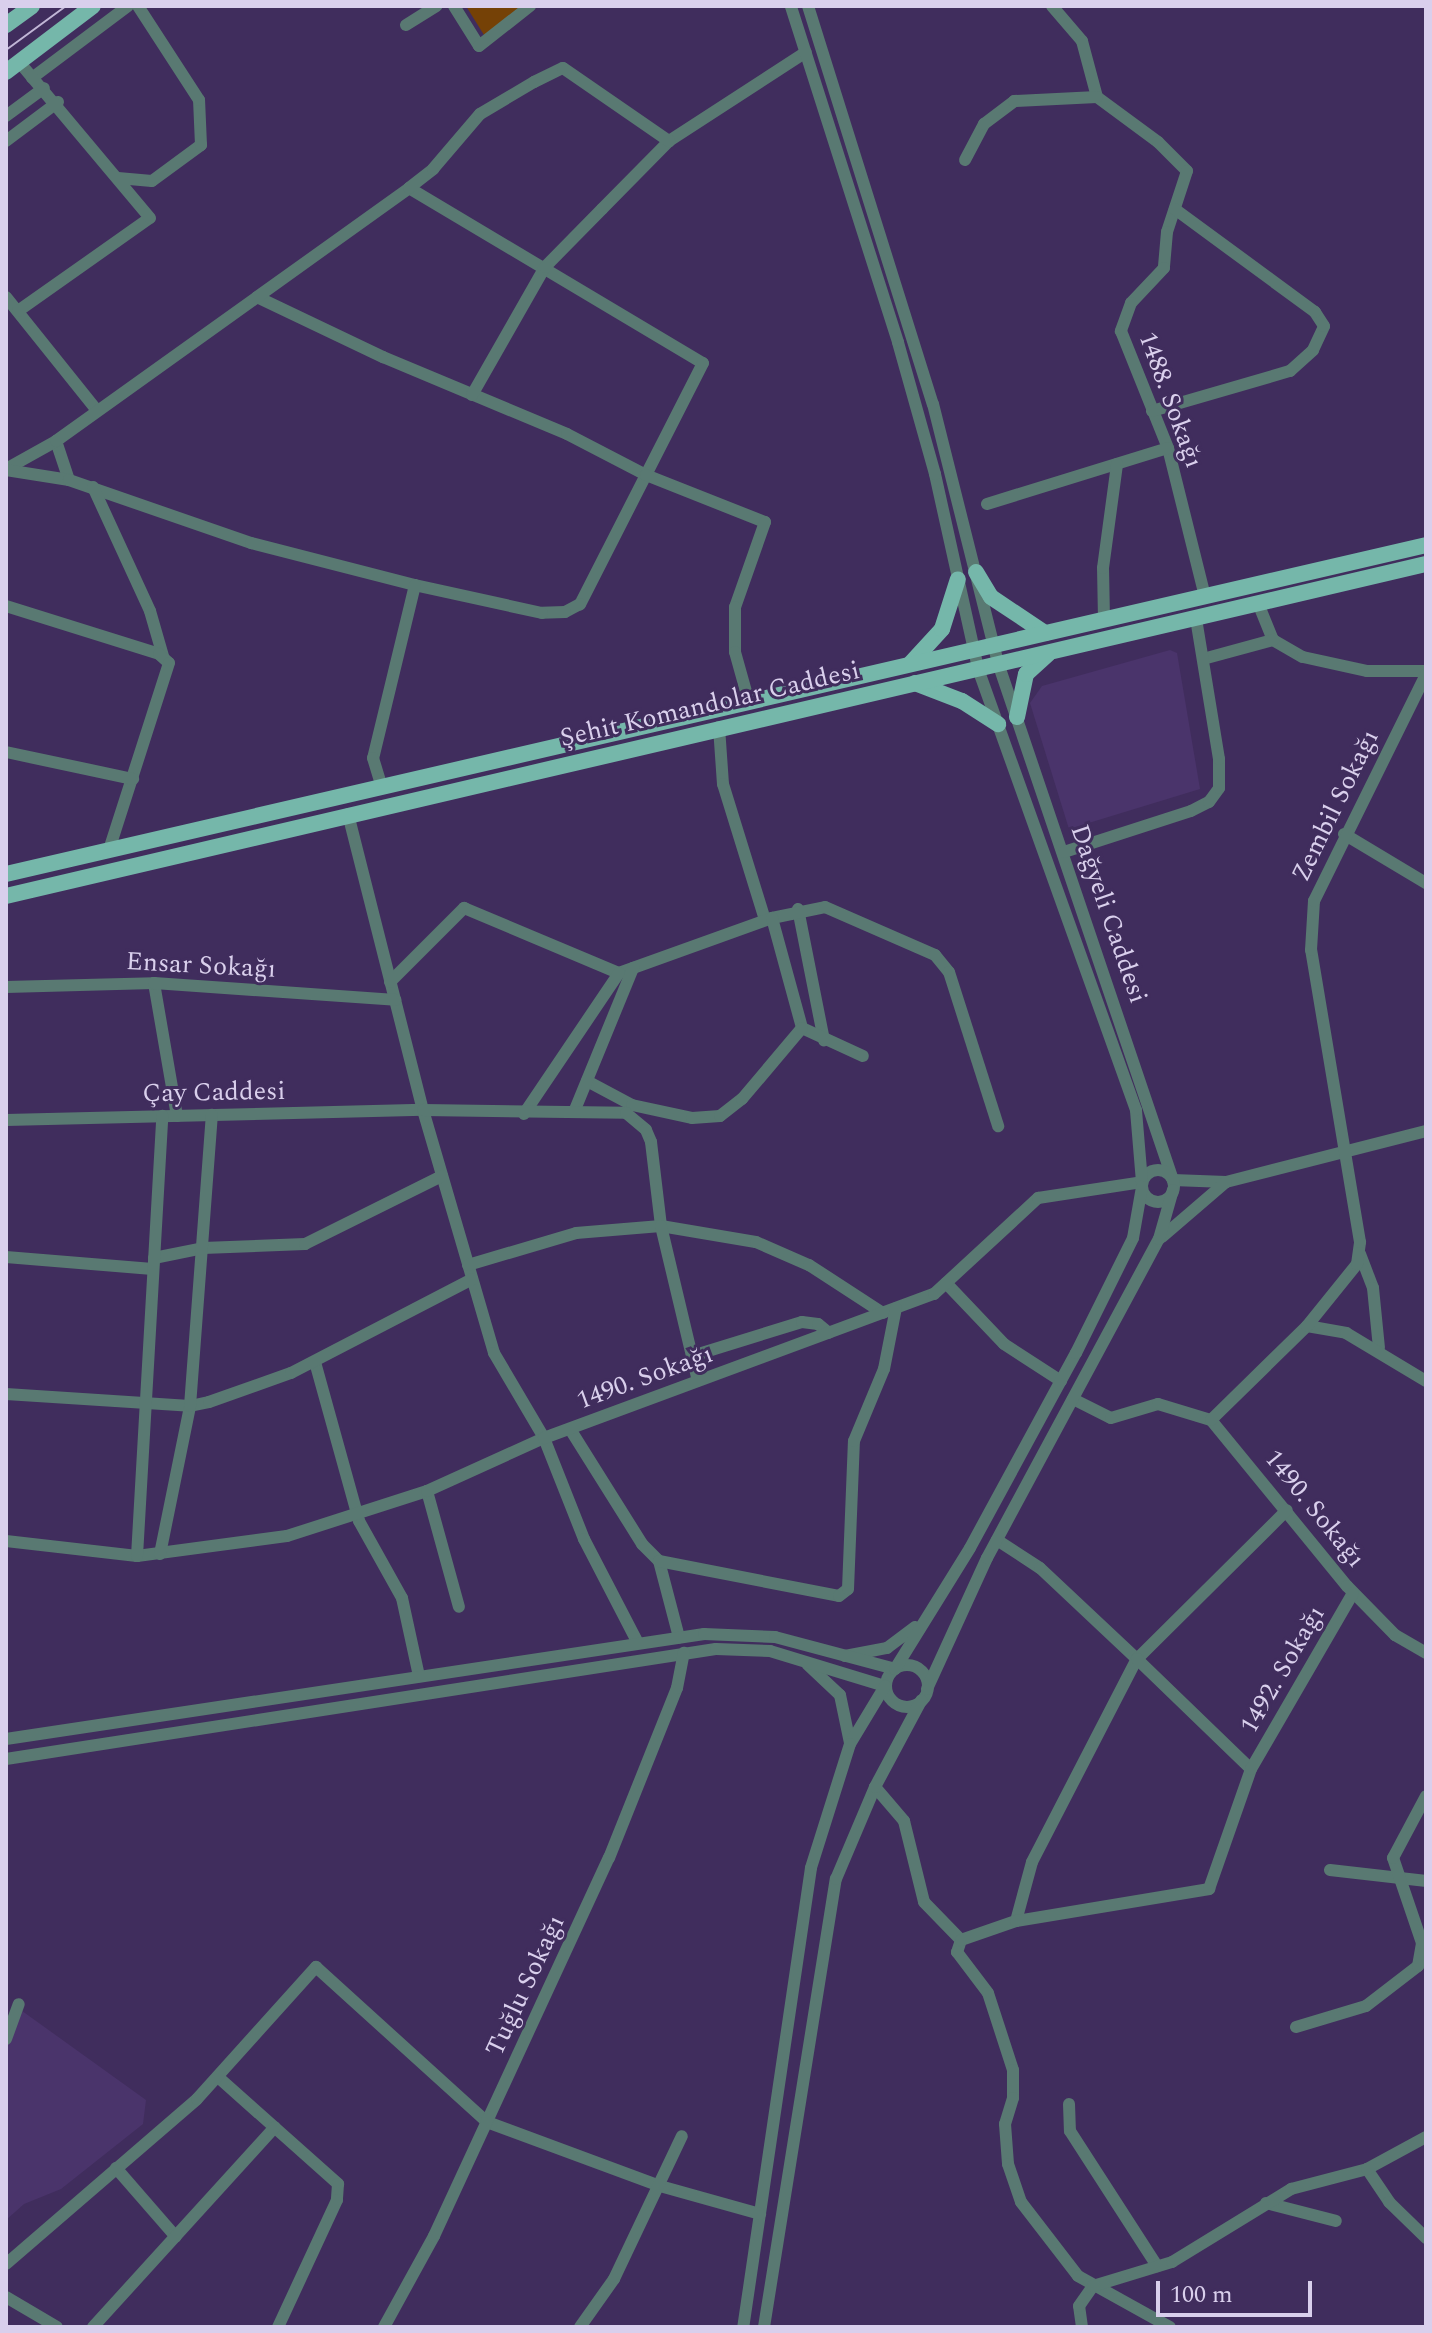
<!DOCTYPE html>
<meta charset="utf-8">
<style>
body{margin:0}
#map{position:relative;width:1432px;height:2333px;overflow:hidden;background:#402d5d;font-family:Spectral,serif}
div>[style]{position:absolute}
[style*='--x']{left:calc(var(--x)*1px);top:calc(var(--y)*1px);width:calc(var(--w)*1px);rotate:calc(var(--a)*1deg)}
.built>*{inset:0;background:#4a346b}
.green>*{inset:0;background:#754106}
.minor>*{height:12px;margin:-6px;padding:0 6px;transform-origin:6px;border-radius:6px;background:#597972}
.minor>.ring{margin:-6px;padding:0;box-sizing:content-box;background:none;border:12px solid #597972;border-radius:50%}
.major>*{height:16px;margin:-8px;padding:0 8px;transform-origin:8px;border-radius:8px;background:#75b7aa}
.tram>*{height:2px;margin:-1px;padding:0 1px;transform-origin:1px;border-radius:1px;background:#c1b6d6}
span{translate:-50% -50%;white-space:nowrap;text-align:center;line-height:1.15;-webkit-text-stroke:6px #402d5d;paint-order:stroke}
.street-label{font-size:26px;color:#d9cfec}
.frame{position:absolute;inset:0;border:8px solid #d9cfec;pointer-events:none}
.scale{position:absolute;left:1156px;top:2281px;width:156px;height:36px;box-sizing:border-box;border:4px solid #d9cfec;border-top:0;padding-left:10px;font-size:24px;line-height:28px;white-space:nowrap;color:#d9cfec;-webkit-text-stroke:6px #402d5d;paint-order:stroke}
</style>
<div id="map">
<div class="built">
<i style="clip-path:polygon(1170px 650px,1177px 653px,1200px 789px,1069px 829px,1030px 703px,1042px 686px)"></i>
<i style="clip-path:polygon(18px 2008px,146px 2100px,143px 2124px,61px 2189px,24px 2204px,6px 2220px,6px 2043px)"></i>
</div>
<div class="green">
<i style="clip-path:polygon(466px 6px,523px 6px,484px 35px)"></i>
</div>
<div class="minor">
<i style="--x:454;--y:6;--w:47;--a:58"></i>
<i style="--x:479;--y:46;--w:65;--a:-38.1"></i>
<i style="--x:808;--y:6;--w:417;--a:72.6"></i>
<i style="--x:933;--y:404;--w:267;--a:75.9"></i>
<i style="--x:998;--y:663;--w:546;--a:71.3"></i>
<i style="--x:1173;--y:1180;--w:53;--a:2.2"></i>
<i style="--x:1226;--y:1182;--w:206;--a:-14.3"></i>
<i style="--x:1052;--y:6;--w:46;--a:49.4"></i>
<i style="--x:1082;--y:41;--w:58;--a:75"></i>
<i style="--x:1097;--y:97;--w:76;--a:36.4"></i>
<i style="--x:1158;--y:142;--w:41;--a:45"></i>
<i style="--x:1187;--y:171;--w:64;--a:108.2"></i>
<i style="--x:1167;--y:232;--w:36;--a:95"></i>
<i style="--x:1164;--y:268;--w:48;--a:133.3"></i>
<i style="--x:1131;--y:303;--w:30;--a:110"></i>
<i style="--x:1121;--y:331;--w:126;--a:68.1"></i>
<i style="--x:1168;--y:448;--w:153;--a:76"></i>
<i style="--x:406;--y:25;--w:36;--a:-32"></i>
<i style="--x:32;--y:78;--w:120;--a:-36.9"></i>
<i style="--x:6;--y:116;--w:47;--a:-36.4"></i>
<i style="--x:6;--y:141;--w:65;--a:-36.9"></i>
<i style="--x:965;--y:160;--w:41;--a:-62.2"></i>
<i style="--x:984;--y:124;--w:38;--a:-37"></i>
<i style="--x:1014;--y:101;--w:83;--a:-2.8"></i>
<i style="--x:118;--y:178;--w:34;--a:5"></i>
<i style="--x:152;--y:181;--w:61;--a:-36.3"></i>
<i style="--x:201;--y:145;--w:45;--a:-92.5"></i>
<i style="--x:199;--y:100;--w:112;--a:-123"></i>
<i style="--x:409;--y:188;--w:342;--a:30.8"></i>
<i style="--x:703;--y:363;--w:271;--a:117"></i>
<i style="--x:580;--y:604;--w:17;--a:152"></i>
<i style="--x:565;--y:612;--w:23;--a:178"></i>
<i style="--x:542;--y:613;--w:130;--a:-167.6"></i>
<i style="--x:6;--y:297;--w:142;--a:51.3"></i>
<i style="--x:257;--y:297;--w:140;--a:25.5"></i>
<i style="--x:383;--y:357;--w:199;--a:22.7"></i>
<i style="--x:567;--y:434;--w:89;--a:27.4"></i>
<i style="--x:646;--y:475;--w:128;--a:21.6"></i>
<i style="--x:765;--y:522;--w:90;--a:109.4"></i>
<i style="--x:735;--y:607;--w:45;--a:90"></i>
<i style="--x:735;--y:652;--w:52;--a:74.4"></i>
<i style="--x:18;--y:311;--w:161;--a:-35.2"></i>
<i style="--x:150;--y:218;--w:204;--a:-130"></i>
<i style="--x:472;--y:395;--w:147;--a:-60.3"></i>
<i style="--x:545;--y:267;--w:81;--a:-45.5"></i>
<i style="--x:602;--y:209;--w:95;--a:-45.4"></i>
<i style="--x:669;--y:141;--w:163;--a:-33"></i>
<i style="--x:1152;--y:411;--w:144;--a:-16.2"></i>
<i style="--x:1290;--y:371;--w:31;--a:-42"></i>
<i style="--x:1313;--y:350;--w:26;--a:-65"></i>
<i style="--x:1324;--y:326;--w:17;--a:-123"></i>
<i style="--x:1315;--y:312;--w:174;--a:-143.7"></i>
<i style="--x:56;--y:441;--w:41;--a:71.6"></i>
<i style="--x:6;--y:469;--w:57;--a:-29.2"></i>
<i style="--x:56;--y:441;--w:434;--a:-35.6"></i>
<i style="--x:409;--y:188;--w:31;--a:-38"></i>
<i style="--x:433;--y:169;--w:72;--a:-49.5"></i>
<i style="--x:480;--y:114;--w:63;--a:-30.7"></i>
<i style="--x:534;--y:82;--w:32;--a:-26"></i>
<i style="--x:563;--y:68;--w:129;--a:34.6"></i>
<i style="--x:6;--y:470;--w:64;--a:9"></i>
<i style="--x:69;--y:480;--w:193;--a:19.1"></i>
<i style="--x:251;--y:543;--w:169;--a:14.4"></i>
<i style="--x:415;--y:585;--w:178;--a:103.6"></i>
<i style="--x:373;--y:758;--w:30;--a:73"></i>
<i style="--x:93;--y:487;--w:136;--a:65.3"></i>
<i style="--x:150;--y:611;--w:47;--a:73.9"></i>
<i style="--x:987;--y:504;--w:189;--a:-17.2"></i>
<i style="--x:1258;--y:603;--w:40;--a:68"></i>
<i style="--x:1273;--y:640;--w:34;--a:30"></i>
<i style="--x:1303;--y:657;--w:66;--a:12.3"></i>
<i style="--x:1367;--y:671;--w:59;--a:0"></i>
<i style="--x:6;--y:606;--w:160;--a:17.4"></i>
<i style="--x:159;--y:654;--w:13;--a:42"></i>
<i style="--x:169;--y:663;--w:196;--a:107.8"></i>
<i style="--x:1104;--y:619;--w:51;--a:-91.1"></i>
<i style="--x:1103;--y:568;--w:105;--a:-82.3"></i>
<i style="--x:1203;--y:659;--w:73;--a:-15.2"></i>
<i style="--x:719;--y:727;--w:57;--a:86"></i>
<i style="--x:723;--y:784;--w:142;--a:72.8"></i>
<i style="--x:6;--y:752;--w:130;--a:12"></i>
<i style="--x:348;--y:814;--w:305;--a:75.8"></i>
<i style="--x:423;--y:1110;--w:253;--a:73.7"></i>
<i style="--x:494;--y:1353;--w:99;--a:59.5"></i>
<i style="--x:544;--y:1438;--w:109;--a:68.4"></i>
<i style="--x:584;--y:1539;--w:117;--a:62.6"></i>
<i style="--x:1344;--y:834;--w:96;--a:30.9"></i>
<i style="--x:1064;--y:852;--w:133;--a:-17.9"></i>
<i style="--x:1191;--y:811;--w:20;--a:-27"></i>
<i style="--x:1209;--y:802;--w:17;--a:-54"></i>
<i style="--x:1219;--y:788;--w:29;--a:-90"></i>
<i style="--x:1219;--y:759;--w:143;--a:-99.3"></i>
<i style="--x:798;--y:909;--w:134;--a:78.8"></i>
<i style="--x:772;--y:918;--w:54;--a:-11.7"></i>
<i style="--x:825;--y:907;--w:120;--a:23.6"></i>
<i style="--x:935;--y:955;--w:22;--a:51"></i>
<i style="--x:949;--y:972;--w:162;--a:72.3"></i>
<i style="--x:619;--y:973;--w:163;--a:-19.8"></i>
<i style="--x:772;--y:918;--w:114;--a:74.7"></i>
<i style="--x:802;--y:1028;--w:67;--a:24.7"></i>
<i style="--x:390;--y:982;--w:105;--a:-45"></i>
<i style="--x:464;--y:908;--w:168;--a:22.8"></i>
<i style="--x:619;--y:973;--w:170;--a:124"></i>
<i style="--x:154;--y:983;--w:135;--a:80.2"></i>
<i style="--x:6;--y:987;--w:148;--a:-1.5"></i>
<i style="--x:154;--y:983;--w:242;--a:4"></i>
<i style="--x:587;--y:1081;--w:51;--a:28.1"></i>
<i style="--x:632;--y:1105;--w:61;--a:12.2"></i>
<i style="--x:692;--y:1118;--w:28;--a:-4"></i>
<i style="--x:720;--y:1116;--w:28;--a:-38"></i>
<i style="--x:742;--y:1099;--w:93;--a:-49.8"></i>
<i style="--x:574;--y:1112;--w:156;--a:-67.7"></i>
<i style="--x:6;--y:1120;--w:417;--a:-1.4"></i>
<i style="--x:423;--y:1110;--w:203;--a:0.8"></i>
<i style="--x:626;--y:1113;--w:26;--a:40"></i>
<i style="--x:646;--y:1130;--w:13;--a:67"></i>
<i style="--x:651;--y:1142;--w:85;--a:83.2"></i>
<i style="--x:661;--y:1226;--w:96;--a:9.6"></i>
<i style="--x:756;--y:1242;--w:58;--a:23.5"></i>
<i style="--x:809;--y:1265;--w:88;--a:33"></i>
<i class="ring" style="left:1142px;top:1170px;width:20px;height:20px"></i>
<i style="--x:1162;--y:1237;--w:84;--a:-40.7"></i>
<i style="--x:1360;--y:1254;--w:36;--a:69"></i>
<i style="--x:1373;--y:1288;--w:60;--a:84.3"></i>
<i style="--x:6;--y:1257;--w:147;--a:4.7"></i>
<i style="--x:154;--y:1258;--w:50;--a:-11.5"></i>
<i style="--x:203;--y:1248;--w:102;--a:-2.2"></i>
<i style="--x:305;--y:1244;--w:153;--a:-26.4"></i>
<i style="--x:468;--y:1265;--w:113;--a:-16.5"></i>
<i style="--x:576;--y:1233;--w:85;--a:-4.7"></i>
<i style="--x:661;--y:1226;--w:159;--a:76.6"></i>
<i style="--x:946;--y:1283;--w:84;--a:46.4"></i>
<i style="--x:1004;--y:1344;--w:68;--a:33"></i>
<i style="--x:1307;--y:1326;--w:40;--a:10"></i>
<i style="--x:1346;--y:1333;--w:93;--a:31"></i>
<i style="--x:692;--y:1356;--w:115;--a:-17.2"></i>
<i style="--x:802;--y:1322;--w:16;--a:7"></i>
<i style="--x:818;--y:1324;--w:14;--a:39"></i>
<i style="--x:315;--y:1362;--w:165;--a:74.5"></i>
<i style="--x:359;--y:1521;--w:88;--a:60.8"></i>
<i style="--x:402;--y:1598;--w:80;--a:77.7"></i>
<i style="--x:6;--y:1394;--w:184;--a:3.7"></i>
<i style="--x:190;--y:1406;--w:19;--a:-12"></i>
<i style="--x:209;--y:1402;--w:87;--a:-19.5"></i>
<i style="--x:291;--y:1373;--w:204;--a:-27.4"></i>
<i style="--x:1073;--y:1399;--w:42;--a:26.6"></i>
<i style="--x:1111;--y:1418;--w:49;--a:-16.6"></i>
<i style="--x:1158;--y:1404;--w:55;--a:16.8"></i>
<i style="--x:1211;--y:1420;--w:215;--a:50.7"></i>
<i style="--x:1347;--y:1586;--w:69;--a:45.6"></i>
<i style="--x:1395;--y:1635;--w:36;--a:30"></i>
<i style="--x:1211;--y:1420;--w:134;--a:-44.4"></i>
<i style="--x:1307;--y:1326;--w:80;--a:-51.1"></i>
<i style="--x:1357;--y:1264;--w:22;--a:-82"></i>
<i style="--x:1360;--y:1242;--w:296;--a:-99.5"></i>
<i style="--x:1311;--y:950;--w:49;--a:-86.5"></i>
<i style="--x:1314;--y:901;--w:253;--a:-63.7"></i>
<i style="--x:570;--y:1429;--w:136;--a:57.9"></i>
<i style="--x:642;--y:1544;--w:24;--a:45"></i>
<i style="--x:659;--y:1561;--w:79;--a:75.3"></i>
<i style="--x:427;--y:1491;--w:120;--a:74.6"></i>
<i style="--x:997;--y:1540;--w:51;--a:33.1"></i>
<i style="--x:1040;--y:1568;--w:133;--a:43.2"></i>
<i style="--x:1137;--y:1659;--w:211;--a:-44.8"></i>
<i style="--x:6;--y:1541;--w:132;--a:6.5"></i>
<i style="--x:137;--y:1556;--w:151;--a:-7.6"></i>
<i style="--x:287;--y:1536;--w:147;--a:-17.8"></i>
<i style="--x:427;--y:1491;--w:128;--a:-24.4"></i>
<i style="--x:544;--y:1438;--w:416;--a:-20.3"></i>
<i style="--x:934;--y:1294;--w:142;--a:-42.7"></i>
<i style="--x:1038;--y:1198;--w:105;--a:-8.7"></i>
<i style="--x:1142;--y:1182;--w:72;--a:-94.8"></i>
<i style="--x:1136;--y:1110;--w:469;--a:-109.7"></i>
<i style="--x:978;--y:668;--w:199;--a:-102.5"></i>
<i style="--x:935;--y:474;--w:137;--a:-105.7"></i>
<i style="--x:898;--y:342;--w:353;--a:-107.7"></i>
<i style="--x:160;--y:1554;--w:151;--a:-78.5"></i>
<i style="--x:190;--y:1406;--w:292;--a:-85.7"></i>
<i style="--x:137;--y:1556;--w:441;--a:-86.7"></i>
<i style="--x:659;--y:1561;--w:183;--a:11"></i>
<i style="--x:839;--y:1596;--w:11;--a:-38"></i>
<i style="--x:848;--y:1589;--w:148;--a:-87.7"></i>
<i style="--x:854;--y:1441;--w:78;--a:-67.4"></i>
<i style="--x:884;--y:1369;--w:62;--a:-78.9"></i>
<i style="--x:845;--y:1656;--w:43;--a:-10.8"></i>
<i style="--x:887;--y:1648;--w:35;--a:-37"></i>
<i style="--x:808;--y:1665;--w:44;--a:43.2"></i>
<i style="--x:840;--y:1695;--w:49;--a:78.2"></i>
<i class="ring" style="left:886px;top:1665px;width:30px;height:30px"></i>
<i style="--x:927;--y:1689;--w:144;--a:-65.4"></i>
<i style="--x:987;--y:1558;--w:362;--a:-61.7"></i>
<i style="--x:1159;--y:1239;--w:51;--a:-74.1"></i>
<i style="--x:6;--y:1739;--w:706;--a:-8.55"></i>
<i style="--x:704;--y:1634;--w:71;--a:2.4"></i>
<i style="--x:775;--y:1637;--w:124;--a:14.9"></i>
<i style="--x:895;--y:1669;--w:142;--a:-58.2"></i>
<i style="--x:970;--y:1548;--w:222;--a:-61.5"></i>
<i style="--x:1076;--y:1353;--w:128;--a:-63.6"></i>
<i style="--x:1133;--y:1238;--w:52;--a:-80"></i>
<i style="--x:6;--y:1759;--w:718;--a:-8.81"></i>
<i style="--x:716;--y:1649;--w:54;--a:2.1"></i>
<i style="--x:770;--y:1651;--w:120;--a:16.9"></i>
<i style="--x:885;--y:1686;--w:68;--a:121.1"></i>
<i style="--x:850;--y:1744;--w:130;--a:107.5"></i>
<i style="--x:811;--y:1868;--w:464;--a:98.4"></i>
<i style="--x:875;--y:1787;--w:45;--a:49.5"></i>
<i style="--x:904;--y:1821;--w:83;--a:76.1"></i>
<i style="--x:924;--y:1902;--w:53;--a:45.8"></i>
<i style="--x:961;--y:1940;--w:13;--a:108"></i>
<i style="--x:957;--y:1952;--w:51;--a:52.9"></i>
<i style="--x:988;--y:1993;--w:81;--a:72"></i>
<i style="--x:1013;--y:2070;--w:28;--a:90"></i>
<i style="--x:1013;--y:2098;--w:27;--a:107"></i>
<i style="--x:1005;--y:2124;--w:40;--a:85.7"></i>
<i style="--x:1008;--y:2164;--w:40;--a:71.1"></i>
<i style="--x:1021;--y:2202;--w:93;--a:52.4"></i>
<i style="--x:1078;--y:2276;--w:105;--a:29"></i>
<i style="--x:1330;--y:1870;--w:97;--a:6.5"></i>
<i style="--x:1016;--y:1921;--w:61;--a:-74.8"></i>
<i style="--x:1032;--y:1862;--w:229;--a:-62.7"></i>
<i style="--x:1137;--y:1659;--w:158;--a:44"></i>
<i style="--x:961;--y:1940;--w:58;--a:-19.1"></i>
<i style="--x:1016;--y:1921;--w:196;--a:-9.4"></i>
<i style="--x:1209;--y:1889;--w:127;--a:-70.7"></i>
<i style="--x:1251;--y:1769;--w:203;--a:-59.9"></i>
<i style="--x:1296;--y:2027;--w:73;--a:-16.7"></i>
<i style="--x:1366;--y:2006;--w:66;--a:-37.6"></i>
<i style="--x:1418;--y:1966;--w:23;--a:-80"></i>
<i style="--x:1422;--y:1943;--w:90;--a:-108.8"></i>
<i style="--x:1393;--y:1858;--w:70;--a:-62"></i>
<i style="--x:6;--y:2039;--w:37;--a:-70"></i>
<i style="--x:218;--y:2077;--w:161;--a:41.7"></i>
<i style="--x:338;--y:2184;--w:16;--a:94"></i>
<i style="--x:337;--y:2200;--w:140;--a:114.9"></i>
<i style="--x:1069;--y:2104;--w:27;--a:88"></i>
<i style="--x:1070;--y:2131;--w:161;--a:57.2"></i>
<i style="--x:116;--y:2168;--w:91;--a:49"></i>
<i style="--x:1367;--y:2169;--w:40;--a:56"></i>
<i style="--x:1389;--y:2202;--w:52;--a:44.2"></i>
<i style="--x:1266;--y:2203;--w:72;--a:14.4"></i>
<i style="--x:6;--y:2264;--w:252;--a:-40.8"></i>
<i style="--x:197;--y:2099;--w:178;--a:-48"></i>
<i style="--x:316;--y:1967;--w:231;--a:42.2"></i>
<i style="--x:487;--y:2122;--w:184;--a:20.3"></i>
<i style="--x:660;--y:2186;--w:104;--a:15.6"></i>
<i style="--x:6;--y:2297;--w:59;--a:30.5"></i>
<i style="--x:93;--y:2327;--w:270;--a:-47.7"></i>
<i style="--x:384;--y:2327;--w:104;--a:-61.2"></i>
<i style="--x:434;--y:2236;--w:417;--a:-65.2"></i>
<i style="--x:609;--y:1858;--w:183;--a:-68.2"></i>
<i style="--x:677;--y:1688;--w:36;--a:-79"></i>
<i style="--x:580;--y:2327;--w:59;--a:-54.7"></i>
<i style="--x:614;--y:2279;--w:158;--a:-64.6"></i>
<i style="--x:764;--y:2327;--w:454;--a:-80.9"></i>
<i style="--x:836;--y:1879;--w:100;--a:-67"></i>
<i style="--x:875;--y:1787;--w:98;--a:-61.9"></i>
<i style="--x:1082;--y:2327;--w:21;--a:-98"></i>
<i style="--x:1079;--y:2306;--w:24;--a:-55"></i>
<i style="--x:1093;--y:2286;--w:83;--a:-16.9"></i>
<i style="--x:1172;--y:2262;--w:140;--a:-31.5"></i>
<i style="--x:1291;--y:2189;--w:79;--a:-14.7"></i>
<i style="--x:1367;--y:2169;--w:67;--a:-28.5"></i>
</div>
<div class="major">
<i style="--x:6;--y:25;--w:32;--a:-36"></i>
<i style="--x:6;--y:72;--w:109;--a:-37.2"></i>
<i style="--x:976;--y:572;--w:29;--a:59"></i>
<i style="--x:991;--y:597;--w:65;--a:33.7"></i>
<i style="--x:911;--y:663;--w:46;--a:-47.6"></i>
<i style="--x:942;--y:629;--w:52;--a:-72.3"></i>
<i style="--x:915;--y:683;--w:50;--a:21"></i>
<i style="--x:962;--y:701;--w:43;--a:32.6"></i>
<i style="--x:1017;--y:717;--w:44;--a:-78.2"></i>
<i style="--x:1026;--y:674;--w:30;--a:-42"></i>
<i style="--x:6;--y:874;--w:1458;--a:-13.04"></i>
<i style="--x:6;--y:896;--w:1458;--a:-13.16"></i>
</div>
<div class="tram">
<i style="--x:6;--y:50;--w:74;--a:-36.3"></i>
</div>
<div class="street-label">
<span style="left:1170px;top:400px;rotate:70deg">1488. Sokağı</span>
<span style="left:710px;top:705px;rotate:-13deg">Şehit Komandolar Caddesi</span>
<span style="left:1336px;top:806px;rotate:-64deg">Zembil Sokağı</span>
<span style="left:1108px;top:914px;rotate:71deg">Dağyeli Caddesi</span>
<span style="left:201px;top:966px;rotate:3deg">Ensar Sokağı</span>
<span style="left:214px;top:1093px;rotate:-1deg">Çay Caddesi</span>
<span style="left:645px;top:1378px;rotate:-20deg">1490. Sokağı</span>
<span style="left:1314px;top:1509px;rotate:51deg">1490. Sokağı</span>
<span style="left:1283px;top:1670px;rotate:-60deg">1492. Sokağı</span>
<span style="left:526px;top:1986px;rotate:-65deg">Tuğlu Sokağı</span>
</div>
<div class="frame"></div>
<div class="scale">100 m</div>
</div>
